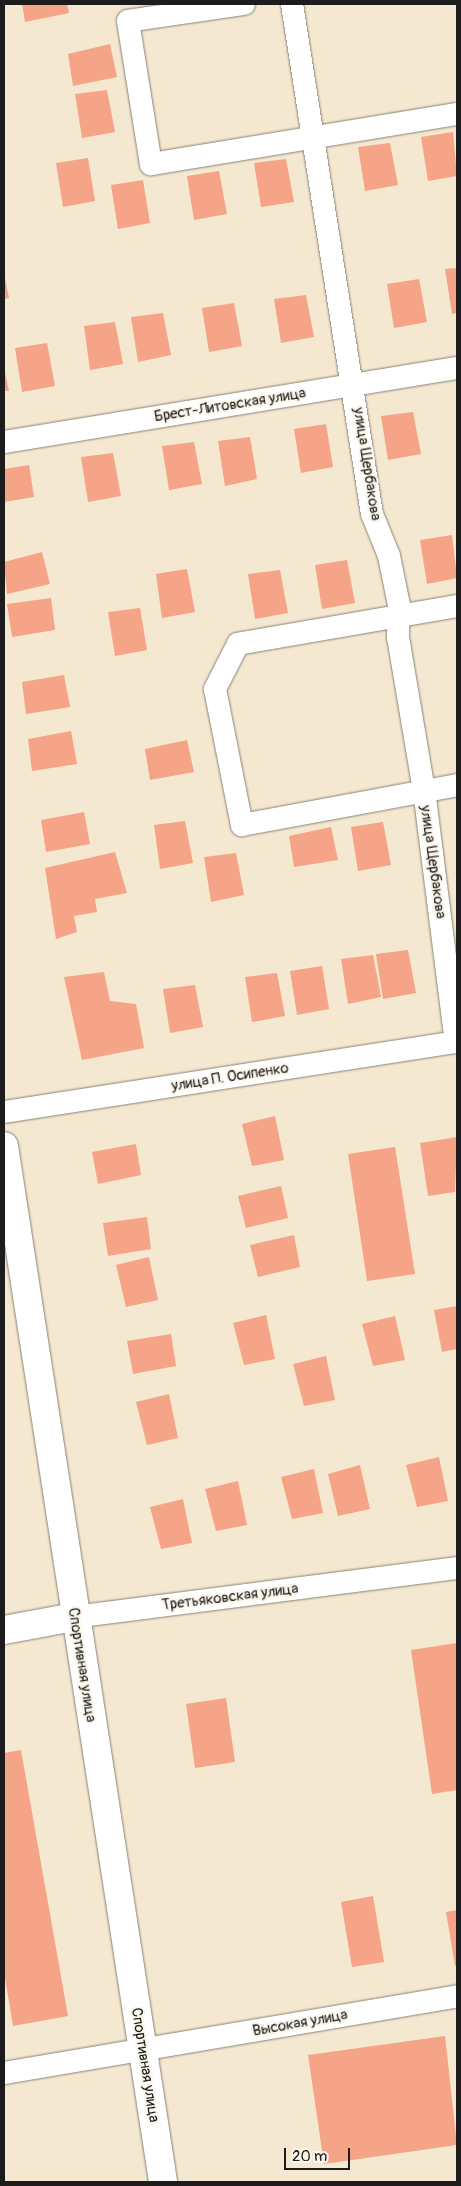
<!DOCTYPE html>
<meta charset="utf-8">
<style>
body{margin:0}
#map{position:relative;width:461px;height:2186px;overflow:hidden;background:#f5e8d0;font-family:Pangolin,sans-serif}
div>[style]{position:absolute}
[style*='--x']{left:calc(var(--x)*1px);top:calc(var(--y)*1px);width:calc(var(--w)*1px);rotate:calc(var(--a)*1deg)}
.building>*{inset:0;background:#f5a487}
.roads{filter:drop-shadow(0 0 1px #888276) drop-shadow(0 0 1px #888276)}
.minor>*{height:22px;margin:-11px;padding:0 11px;transform-origin:11px;border-radius:11px;background:#fff}
.tertiary>*{height:28px;margin:-14px;padding:0 14px;transform-origin:14px;border-radius:14px;background:#fff}
span{translate:-50% -50%;white-space:nowrap;text-align:center;line-height:1.15;-webkit-text-stroke:4.5px #fbf7ec;paint-order:stroke}
.street-label{font-size:15px;color:#1c1c1c}
.frame{position:absolute;inset:0;border:5px solid #1c1c1c;pointer-events:none}
.scale{position:absolute;left:284px;top:2148px;width:66px;height:22px;box-sizing:border-box;border:2px solid #1c1c1c;border-top:0;padding-left:6px;font-size:15px;line-height:18px;white-space:nowrap;color:#1c1c1c;-webkit-text-stroke:4px #fbf7ec;paint-order:stroke}
</style>
<div id="map">
<div class="building">
<i style="clip-path:polygon(22px 4px,67px 4px,69px 13px,25px 22px)"></i>
<i style="clip-path:polygon(110px 44px,117px 77px,73px 86px,68px 54px)"></i>
<i style="clip-path:polygon(107px 90px,115px 132px,82px 138px,75px 94px)"></i>
<i style="clip-path:polygon(453px 132px,457px 176px,428px 181px,421px 137px)"></i>
<i style="clip-path:polygon(390px 143px,398px 185px,365px 191px,358px 147px)"></i>
<i style="clip-path:polygon(88px 158px,95px 201px,63px 207px,56px 163px)"></i>
<i style="clip-path:polygon(286px 159px,294px 202px,261px 207px,254px 163px)"></i>
<i style="clip-path:polygon(219px 171px,227px 214px,194px 220px,187px 176px)"></i>
<i style="clip-path:polygon(143px 180px,150px 223px,118px 229px,111px 185px)"></i>
<i style="clip-path:polygon(457px 268px,457px 313px,452px 314px,445px 269px)"></i>
<i style="clip-path:polygon(4px 273px,9px 298px,4px 299px)"></i>
<i style="clip-path:polygon(419px 279px,427px 322px,394px 328px,387px 284px)"></i>
<i style="clip-path:polygon(306px 295px,314px 337px,281px 343px,274px 299px)"></i>
<i style="clip-path:polygon(234px 303px,242px 346px,209px 352px,202px 308px)"></i>
<i style="clip-path:polygon(163px 313px,171px 355px,138px 362px,131px 317px)"></i>
<i style="clip-path:polygon(115px 322px,123px 364px,90px 370px,84px 326px)"></i>
<i style="clip-path:polygon(47px 343px,55px 386px,22px 392px,15px 348px)"></i>
<i style="clip-path:polygon(4px 368px,9px 391px,4px 391px)"></i>
<i style="clip-path:polygon(413px 412px,421px 454px,388px 460px,381px 416px)"></i>
<i style="clip-path:polygon(326px 424px,333px 467px,301px 473px,294px 429px)"></i>
<i style="clip-path:polygon(250px 437px,257px 479px,225px 486px,218px 441px)"></i>
<i style="clip-path:polygon(194px 442px,202px 484px,169px 490px,162px 446px)"></i>
<i style="clip-path:polygon(113px 453px,121px 496px,88px 502px,81px 457px)"></i>
<i style="clip-path:polygon(29px 465px,34px 497px,4px 502px,4px 469px)"></i>
<i style="clip-path:polygon(452px 535px,457px 578px,427px 584px,420px 540px)"></i>
<i style="clip-path:polygon(42px 552px,50px 584px,7px 594px,4px 562px)"></i>
<i style="clip-path:polygon(347px 560px,355px 603px,322px 609px,315px 565px)"></i>
<i style="clip-path:polygon(187px 569px,195px 612px,162px 618px,156px 574px)"></i>
<i style="clip-path:polygon(280px 570px,288px 613px,255px 619px,248px 574px)"></i>
<i style="clip-path:polygon(51px 598px,55px 630px,12px 637px,7px 604px)"></i>
<i style="clip-path:polygon(140px 608px,147px 650px,115px 656px,108px 612px)"></i>
<i style="clip-path:polygon(64px 675px,70px 707px,26px 714px,22px 682px)"></i>
<i style="clip-path:polygon(71px 731px,77px 764px,32px 771px,28px 739px)"></i>
<i style="clip-path:polygon(187px 740px,194px 772px,150px 780px,145px 749px)"></i>
<i style="clip-path:polygon(84px 812px,90px 844px,46px 852px,41px 820px)"></i>
<i style="clip-path:polygon(185px 821px,193px 863px,160px 869px,154px 825px)"></i>
<i style="clip-path:polygon(383px 822px,391px 865px,358px 871px,351px 827px)"></i>
<i style="clip-path:polygon(331px 827px,338px 860px,294px 867px,289px 836px)"></i>
<i style="clip-path:polygon(115px 852px,127px 893px,95px 899px,97px 912px,74px 916px,77px 932px,56px 939px,45px 868px)"></i>
<i style="clip-path:polygon(236px 853px,244px 895px,211px 902px,204px 857px)"></i>
<i style="clip-path:polygon(408px 950px,416px 993px,383px 999px,376px 954px)"></i>
<i style="clip-path:polygon(373px 955px,381px 997px,348px 1004px,341px 959px)"></i>
<i style="clip-path:polygon(322px 966px,329px 1009px,297px 1015px,290px 971px)"></i>
<i style="clip-path:polygon(104px 972px,110px 1001px,136px 1004px,144px 1048px,82px 1060px,64px 977px)"></i>
<i style="clip-path:polygon(277px 973px,285px 1016px,252px 1022px,245px 977px)"></i>
<i style="clip-path:polygon(195px 985px,203px 1027px,170px 1033px,163px 989px)"></i>
<i style="clip-path:polygon(275px 1116px,284px 1160px,252px 1166px,242px 1124px)"></i>
<i style="clip-path:polygon(457px 1137px,455px 1192px,428px 1196px,420px 1143px)"></i>
<i style="clip-path:polygon(136px 1144px,141px 1175px,98px 1184px,92px 1152px)"></i>
<i style="clip-path:polygon(395px 1147px,415px 1274px,367px 1281px,348px 1154px)"></i>
<i style="clip-path:polygon(281px 1186px,288px 1218px,246px 1228px,238px 1196px)"></i>
<i style="clip-path:polygon(147px 1217px,151px 1249px,108px 1256px,103px 1223px)"></i>
<i style="clip-path:polygon(294px 1235px,300px 1267px,258px 1277px,250px 1245px)"></i>
<i style="clip-path:polygon(149px 1257px,158px 1300px,126px 1307px,116px 1265px)"></i>
<i style="clip-path:polygon(457px 1306px,457px 1349px,442px 1352px,434px 1310px)"></i>
<i style="clip-path:polygon(266px 1315px,275px 1359px,244px 1365px,233px 1323px)"></i>
<i style="clip-path:polygon(395px 1316px,405px 1360px,373px 1366px,362px 1324px)"></i>
<i style="clip-path:polygon(171px 1334px,176px 1366px,133px 1374px,127px 1341px)"></i>
<i style="clip-path:polygon(326px 1356px,335px 1400px,304px 1406px,293px 1364px)"></i>
<i style="clip-path:polygon(169px 1394px,178px 1438px,147px 1445px,136px 1402px)"></i>
<i style="clip-path:polygon(439px 1457px,448px 1501px,417px 1507px,406px 1465px)"></i>
<i style="clip-path:polygon(360px 1465px,370px 1509px,338px 1516px,328px 1474px)"></i>
<i style="clip-path:polygon(314px 1469px,323px 1513px,292px 1519px,281px 1477px)"></i>
<i style="clip-path:polygon(238px 1481px,247px 1525px,216px 1531px,205px 1489px)"></i>
<i style="clip-path:polygon(183px 1499px,192px 1543px,161px 1549px,150px 1507px)"></i>
<i style="clip-path:polygon(457px 1643px,457px 1790px,432px 1794px,411px 1650px)"></i>
<i style="clip-path:polygon(226px 1698px,235px 1762px,195px 1768px,186px 1704px)"></i>
<i style="clip-path:polygon(21px 1750px,68px 2016px,13px 2026px,4px 1972px,4px 1753px)"></i>
<i style="clip-path:polygon(373px 1896px,384px 1962px,352px 1967px,341px 1902px)"></i>
<i style="clip-path:polygon(457px 1910px,457px 1965px,455px 1966px,446px 1912px)"></i>
<i style="clip-path:polygon(445px 2036px,457px 2145px,324px 2164px,308px 2055px)"></i>
</div>
<div class="roads">
<div class="minor">
<i style="--x:244;--y:4;--w:117;--a:171.7"></i>
<i style="--x:128;--y:21;--w:145;--a:80.9"></i>
<i style="--x:151;--y:164;--w:310;--a:-9.3"></i>
<i style="--x:292;--y:4;--w:516;--a:81.09"></i>
<i style="--x:372;--y:514;--w:45;--a:68"></i>
<i style="--x:389;--y:556;--w:50;--a:78.5"></i>
<i style="--x:399;--y:605;--w:32;--a:92"></i>
<i style="--x:398;--y:637;--w:155;--a:80.4"></i>
<i style="--x:424;--y:790;--w:254;--a:82.8"></i>
<i style="--x:4;--y:442;--w:459;--a:-9.3"></i>
<i style="--x:457;--y:606;--w:222;--a:170.2"></i>
<i style="--x:238;--y:644;--w:51;--a:117.1"></i>
<i style="--x:215;--y:689;--w:139;--a:78.8"></i>
<i style="--x:242;--y:825;--w:219;--a:-10.5"></i>
<i style="--x:4;--y:1112;--w:458;--a:-8.8"></i>
<i style="--x:74;--y:1617;--w:386;--a:-7.3"></i>
<i style="--x:4;--y:2073;--w:459;--a:-9.6"></i>
</div>
<div class="tertiary">
<i style="--x:4;--y:1146;--w:1048;--a:81.27"></i>
<i style="--x:4;--y:1630;--w:71;--a:-10.5"></i>
</div>
</div>
<div class="street-label">
<span style="left:230px;top:405px;rotate:-9deg">Брест-Литовская улица</span>
<span style="left:367px;top:464px;rotate:81deg">улица Щербакова</span>
<span style="left:433px;top:862px;rotate:82deg">улица Щербакова</span>
<span style="left:230px;top:1077px;rotate:-9deg">улица П. Осипенко</span>
<span style="left:230px;top:1597px;rotate:-7deg">Третьяковская улица</span>
<span style="left:82px;top:1665px;rotate:81deg">Спортивная улица</span>
<span style="left:300px;top:2023px;rotate:-10deg">Высокая улица</span>
<span style="left:145px;top:2065px;rotate:81deg">Спортивная улица</span>
</div>
<div class="frame"></div>
<div class="scale">20 m</div>
</div>
